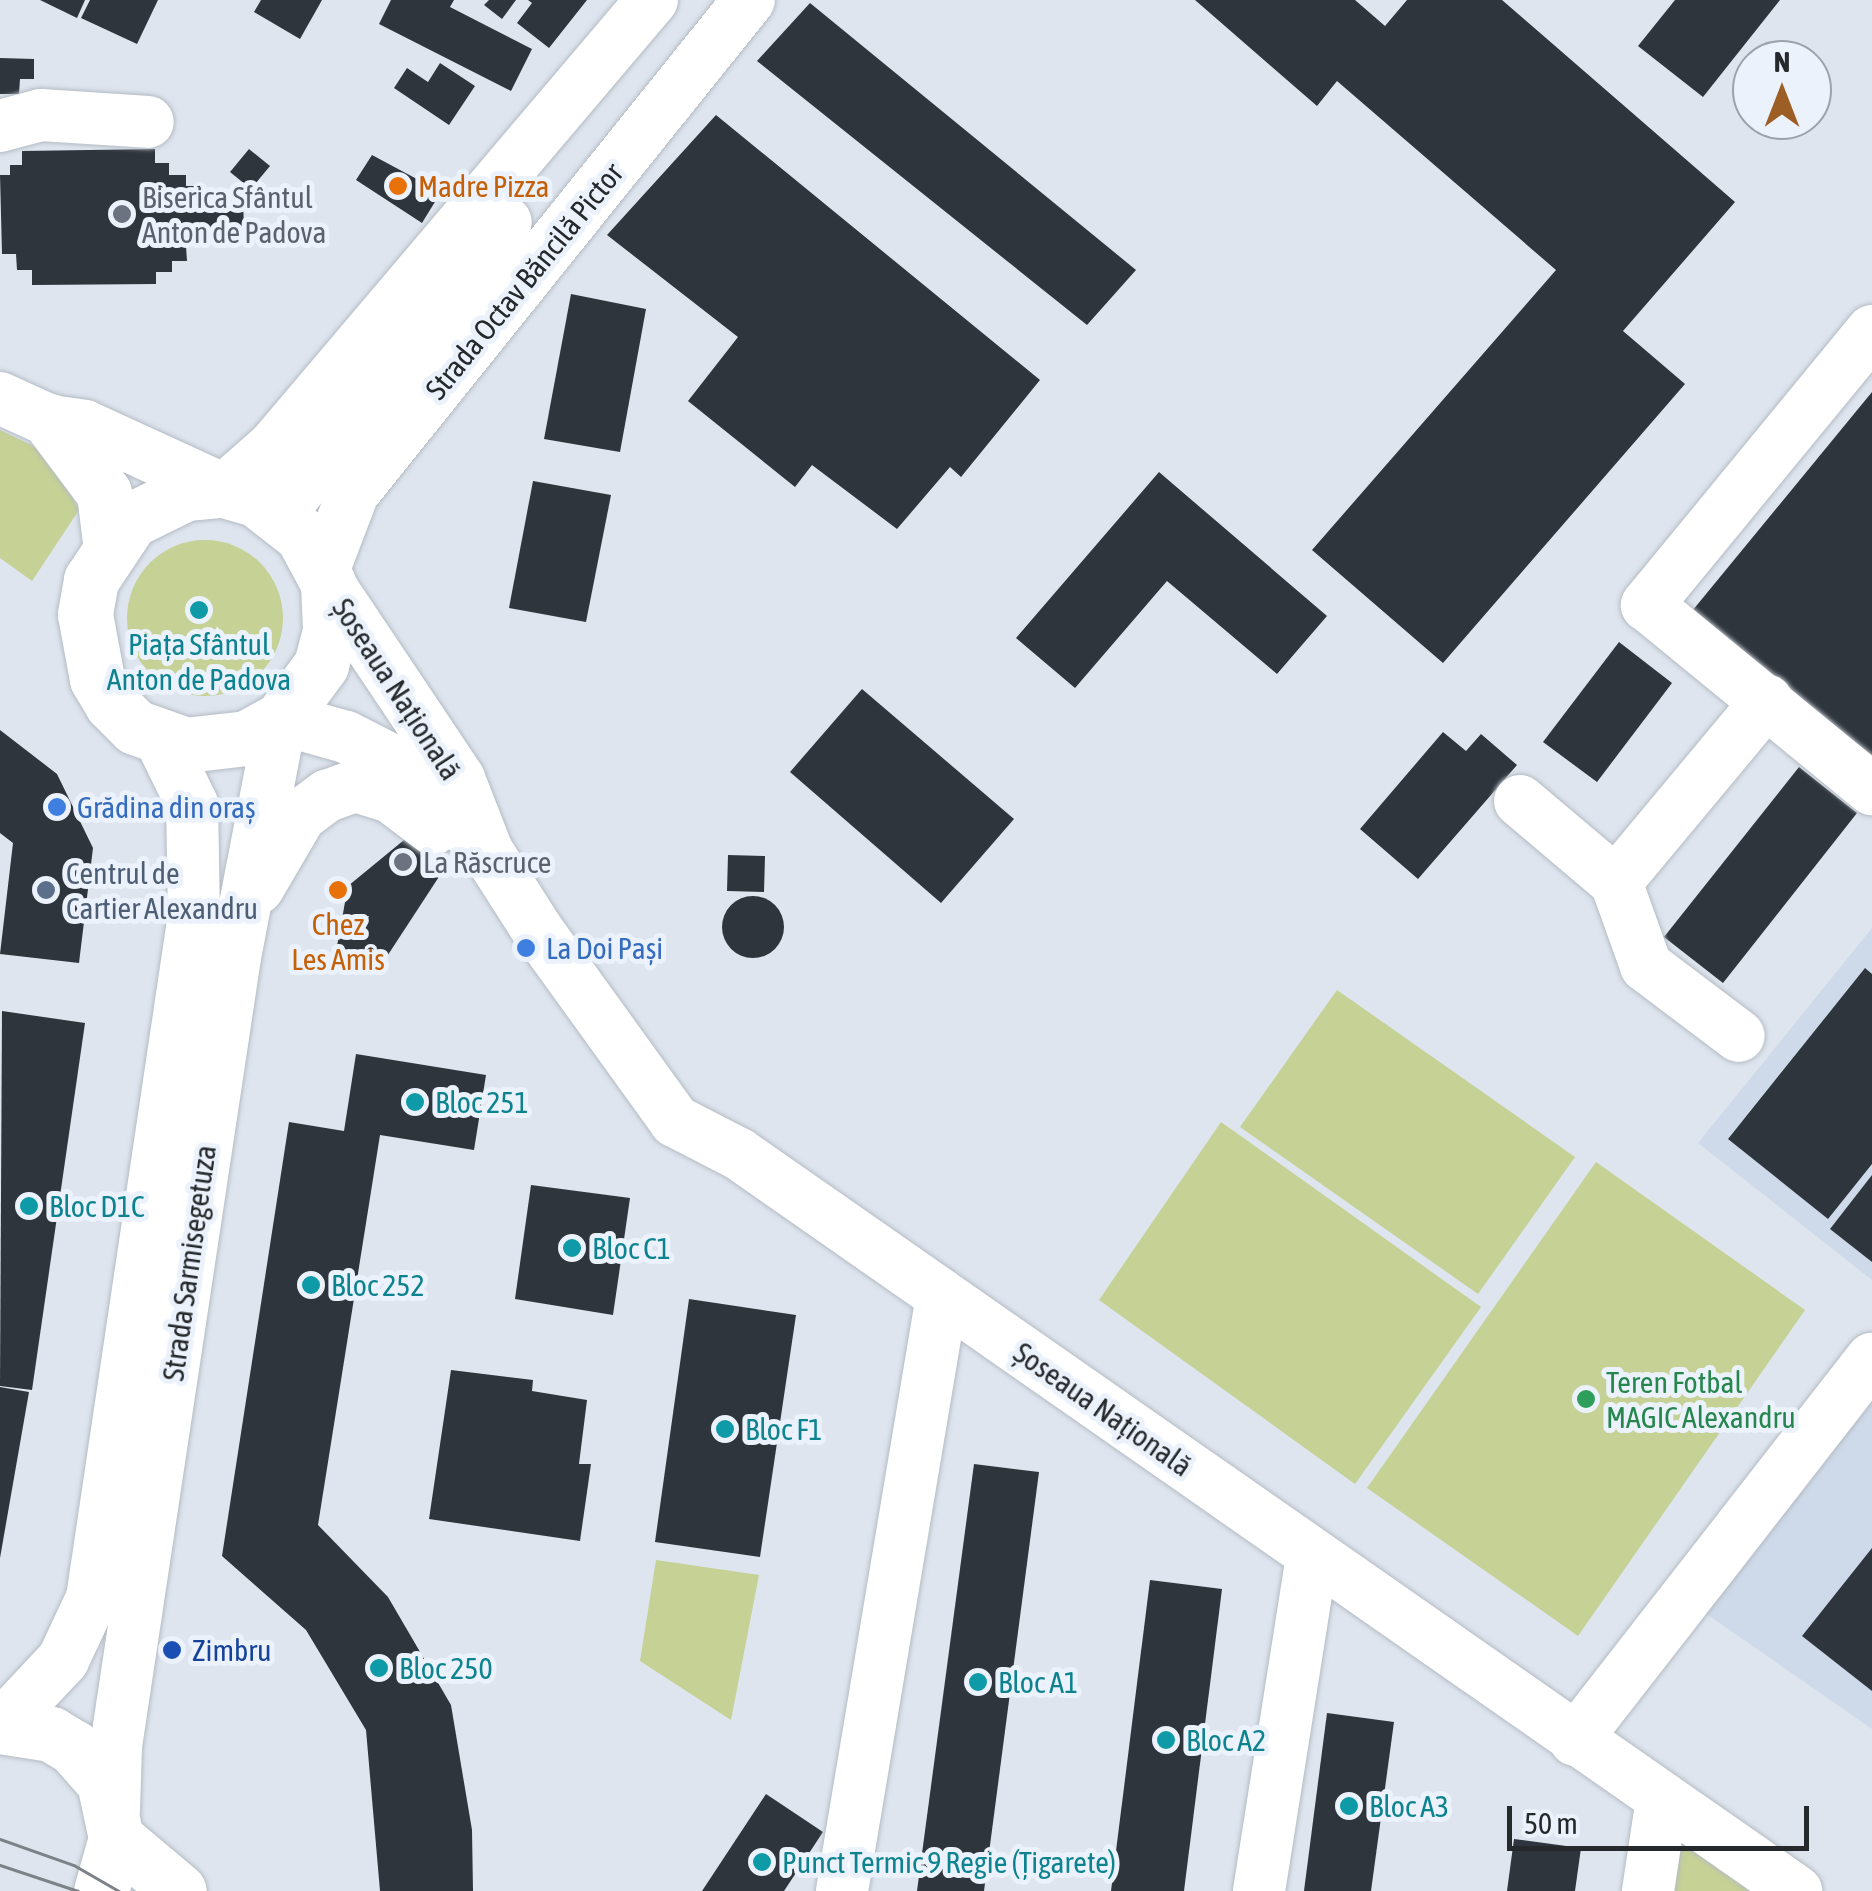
<!DOCTYPE html>
<meta charset="utf-8">
<style>
body{margin:0}
#map{position:relative;width:1872px;height:1891px;overflow:hidden;background:#dee5ee;font-family:"Asap Condensed",sans-serif}
div>[style]{position:absolute}
[style*='--x']{left:calc(var(--x)*1px);top:calc(var(--y)*1px);width:calc(var(--w)*1px);rotate:calc(var(--a)*1deg)}
.built>*{inset:0;background:#cedae9}
.green>*{inset:0;background:#c5d195}
.round{border-radius:50%}
.building>*{inset:0;background:#2f353c}
.roads{filter:drop-shadow(0 0 2px #b4bbc4) drop-shadow(0 0 2px #b4bbc4)}
.minor>*{height:52px;margin:-26px;padding:0 26px;transform-origin:26px;border-radius:26px;background:#fff}
.major>*{height:55px;margin:-27.5px;padding:0 27.5px;transform-origin:27.5px;border-radius:27.5px;background:#fff}
.tram>*{height:2.5px;margin:-1.25px;padding:0 1.25px;transform-origin:1.25px;border-radius:1.25px;background:#7d8288}
.dots>*{width:28px;height:28px;translate:-50% -50%;box-sizing:border-box;border:5px solid #ebf2fc;border-radius:50%}
span{translate:-50% -50%;white-space:nowrap;text-align:center;line-height:1.15;-webkit-text-stroke:10px #ebf2fc;paint-order:stroke}
.food-label{font-size:30px;color:#c56008}
.left{translate:0 -50%;text-align:left}
.worship-label{font-size:30px;color:#5b616d}
.street-label{font-size:30px;color:#26292c}
.culture-label{font-size:30px;color:#0d838f}
.shop-label{font-size:30px;color:#366cbe}
.service-label{font-size:30px;color:#4e5e75}
.leisure-label{font-size:30px;color:#27864d}
.transit-label{font-size:30px;color:#164399}
.north{position:absolute;left:1732px;top:40px;width:100px;height:100px;box-sizing:border-box;background:#ebf2fc;border:2px solid #9ca2a9;border-radius:50%;rotate:0deg;font-size:28px;font-weight:700;line-height:40px;text-align:center;color:#26292c}
.north::after{content:'';display:block;margin:auto;width:35px;height:45px;background:#9d5e25;clip-path:polygon(50% 0,100% 100%,50% 72%,0 100%)}
.scale{position:absolute;left:1507px;top:1806px;width:302px;height:45px;box-sizing:border-box;border:5px solid #26292c;border-top:0;padding-left:12px;font-size:30px;line-height:35px;white-space:nowrap;color:#26292c;-webkit-text-stroke:8px #ebf2fc;paint-order:stroke}
</style>
<div id="map">
<div class="built">
<i style="clip-path:polygon(1872px 928px,1872px 1280px,1698px 1143px)"></i>
<i style="clip-path:polygon(1872px 1370px,1872px 1729px,1695px 1606px)"></i>
</div>
<div class="green">
<i style="clip-path:polygon(0 430px,46px 452px,79px 510px,32px 581px,0 558px)"></i>
<i class="round" style="left:127px;top:540px;width:156px;height:156px"></i>
<i style="clip-path:polygon(1337px 990px,1575px 1157px,1478px 1294px,1240px 1127px)"></i>
<i style="clip-path:polygon(1221px 1122px,1481px 1307px,1355px 1484px,1099px 1300px)"></i>
<i style="clip-path:polygon(1596px 1162px,1805px 1310px,1578px 1636px,1367px 1488px)"></i>
<i style="clip-path:polygon(656px 1560px,759px 1575px,731px 1720px,640px 1661px)"></i>
<i style="clip-path:polygon(1705px 1841px,1765px 1891px,1665px 1891px,1672px 1845px)"></i>
</div>
<div class="building">
<i style="clip-path:polygon(40px 0,85px 0,77px 18px)"></i>
<i style="clip-path:polygon(90px 0,158px 0,137px 44px,81px 18px)"></i>
<i style="clip-path:polygon(261px 0,322px 0,300px 39px,254px 12px)"></i>
<i style="clip-path:polygon(391px 0,454px 0,450px 7px,532px 49px,511px 91px,379px 24px)"></i>
<i style="clip-path:polygon(489px 0,516px 0,502px 19px,484px 5px)"></i>
<i style="clip-path:polygon(528px 0,587px 0,549px 48px,517px 23px,532px 3px)"></i>
<i style="clip-path:polygon(1195px 0,1355px 0,1385px 26px,1407px 0,1502px 0,1735px 202px,1623px 331px,1685px 384px,1443px 663px,1312px 550px,1556px 270px,1337px 81px,1317px 106px)"></i>
<i style="clip-path:polygon(1675px 0,1780px 0,1703px 97px,1638px 46px)"></i>
<i style="clip-path:polygon(810px 3px,1136px 270px,1087px 325px,757px 61px)"></i>
<i style="clip-path:polygon(0 58px,34px 59px,34px 79px,20px 79px,19px 94px,0 94px)"></i>
<i style="clip-path:polygon(440px 63px,475px 86px,449px 125px,394px 88px,407px 68px,428px 82px)"></i>
<i style="clip-path:polygon(716px 115px,1040px 380px,961px 477px,950px 467px,897px 529px,812px 465px,795px 487px,688px 401px,738px 337px,607px 235px)"></i>
<i style="clip-path:polygon(155px 149px,155px 163px,169px 163px,169px 175px,186px 175px,186px 186px,200px 186px,200px 199px,243px 200px,244px 229px,198px 229px,198px 246px,186px 246px,187px 261px,172px 261px,172px 272px,156px 272px,156px 284px,32px 285px,32px 270px,17px 270px,16px 254px,2px 254px,0 175px,10px 175px,10px 165px,22px 165px,22px 151px)"></i>
<i style="clip-path:polygon(249px 149px,270px 166px,251px 189px,230px 172px)"></i>
<i style="clip-path:polygon(372px 155px,441px 192px,422px 223px,356px 180px)"></i>
<i style="clip-path:polygon(571px 294px,646px 309px,620px 452px,544px 439px)"></i>
<i style="clip-path:polygon(1872px 392px,1872px 763px,1688px 616px)"></i>
<i style="clip-path:polygon(1159px 472px,1327px 616px,1277px 674px,1167px 581px,1075px 688px,1016px 638px)"></i>
<i style="clip-path:polygon(533px 481px,611px 495px,586px 622px,509px 608px)"></i>
<i style="clip-path:polygon(1619px 642px,1672px 683px,1597px 782px,1543px 742px)"></i>
<i style="clip-path:polygon(862px 689px,1014px 819px,941px 903px,790px 772px)"></i>
<i style="clip-path:polygon(0 730px,57px 774px,93px 848px,79px 963px,0 954px,13px 843px,0 833px)"></i>
<i style="clip-path:polygon(1443px 732px,1466px 751px,1481px 734px,1517px 765px,1418px 879px,1360px 829px)"></i>
<i style="clip-path:polygon(1799px 767px,1857px 813px,1723px 983px,1664px 937px)"></i>
<i style="clip-path:polygon(404px 840px,446px 866px,382px 964px,337px 946px,348px 886px)"></i>
<i style="clip-path:polygon(728px 855px,765px 856px,764px 892px,727px 891px)"></i>
<i class="round" style="left:722px;top:896px;width:62px;height:62px"></i>
<i style="clip-path:polygon(1865px 968px,1872px 974px,1872px 1164px,1828px 1219px,1728px 1139px)"></i>
<i style="clip-path:polygon(2px 1011px,85px 1023px,32px 1390px,0 1386px)"></i>
<i style="clip-path:polygon(356px 1054px,486px 1075px,474px 1150px,380px 1135px,318px 1525px,388px 1597px,451px 1705px,472px 1830px,473px 1891px,380px 1891px,366px 1730px,306px 1630px,222px 1556px,289px 1122px,344px 1131px)"></i>
<i style="clip-path:polygon(1872px 1175px,1872px 1262px,1830px 1229px)"></i>
<i style="clip-path:polygon(531px 1185px,630px 1198px,613px 1315px,515px 1299px)"></i>
<i style="clip-path:polygon(689px 1299px,796px 1315px,760px 1557px,655px 1542px)"></i>
<i style="clip-path:polygon(451px 1370px,533px 1380px,532px 1391px,587px 1400px,579px 1464px,591px 1464px,580px 1541px,429px 1519px)"></i>
<i style="clip-path:polygon(0 1387px,29px 1392px,0 1558px)"></i>
<i style="clip-path:polygon(974px 1464px,1039px 1472px,984px 1891px,917px 1891px)"></i>
<i style="clip-path:polygon(1872px 1548px,1872px 1691px,1802px 1636px)"></i>
<i style="clip-path:polygon(1150px 1580px,1222px 1589px,1184px 1891px,1111px 1891px)"></i>
<i style="clip-path:polygon(1327px 1713px,1394px 1722px,1371px 1891px,1304px 1891px)"></i>
<i style="clip-path:polygon(766px 1794px,823px 1832px,784px 1891px,702px 1891px)"></i>
<i style="clip-path:polygon(1514px 1839px,1581px 1848px,1575px 1891px,1507px 1891px)"></i>
</div>
<div class="roads">
<div class="minor">
<i style="--x:0;--y:126;--w:42;--a:-15"></i>
<i style="--x:41;--y:115;--w:107;--a:3.7"></i>
<i style="--x:1872;--y:331;--w:355;--a:129.4"></i>
<i style="--x:1647;--y:605;--w:291;--a:39.3"></i>
<i style="--x:0;--y:398;--w:55;--a:24.7"></i>
<i style="--x:50;--y:421;--w:35;--a:8"></i>
<i style="--x:85;--y:426;--w:153;--a:24.7"></i>
<i style="--x:224;--y:490;--w:65;--a:-41.3"></i>
<i style="--x:273;--y:447;--w:586;--a:-49.71"></i>
<i style="--x:280;--y:514;--w:369;--a:-52.3"></i>
<i style="--x:322;--y:574;--w:87;--a:-69.1"></i>
<i style="--x:353;--y:493;--w:632;--a:-51.23"></i>
<i style="--x:328;--y:583;--w:236;--a:56.2"></i>
<i style="--x:459;--y:779;--w:77;--a:68.7"></i>
<i style="--x:487;--y:851;--w:95;--a:57.5"></i>
<i style="--x:538;--y:931;--w:234;--a:54.2"></i>
<i style="--x:675;--y:1121;--w:72;--a:27.3"></i>
<i style="--x:739;--y:1154;--w:1289;--a:34.89"></i>
<i style="--x:1520;--y:801;--w:126;--a:40.2"></i>
<i style="--x:1616;--y:882;--w:89;--a:70.3"></i>
<i style="--x:1646;--y:966;--w:116;--a:37"></i>
<i style="--x:1616;--y:882;--w:236;--a:-50.2"></i>
<i style="--x:258;--y:888;--w:83;--a:-59.7"></i>
<i style="--x:300;--y:816;--w:34;--a:-37"></i>
<i style="--x:327;--y:796;--w:30;--a:-20"></i>
<i style="--x:355;--y:786;--w:38;--a:17"></i>
<i style="--x:391;--y:797;--w:53;--a:37.3"></i>
<i style="--x:1;--y:1726;--w:91;--a:-46.8"></i>
<i style="--x:63;--y:1660;--w:68;--a:-64.9"></i>
<i style="--x:92;--y:1598;--w:691;--a:-81.51"></i>
<i style="--x:194;--y:915;--w:111;--a:-91"></i>
<i style="--x:192;--y:804;--w:73;--a:-115.9"></i>
<i style="--x:1575;--y:1740;--w:483;--a:-52.1"></i>
<i style="--x:114;--y:1810;--w:64;--a:-88.2"></i>
<i style="--x:116;--y:1746;--w:798;--a:-81.42"></i>
<i style="--x:235;--y:957;--w:242;--a:-79.1"></i>
<i style="--x:281;--y:719;--w:67;--a:15.5"></i>
<i style="--x:346;--y:737;--w:57;--a:27"></i>
<i style="--x:397;--y:763;--w:95;--a:44.1"></i>
<i style="--x:842;--y:1891;--w:603;--a:-80.46"></i>
<i style="--x:1259;--y:1891;--w:339;--a:-81"></i>
<i style="--x:1648;--y:1891;--w:94;--a:-81.4"></i>
</div>
<div class="major">
<i style="--x:50;--y:421;--w:90;--a:53.1"></i>
<i style="--x:104;--y:493;--w:49;--a:83"></i>
<i style="--x:224;--y:490;--w:33;--a:16"></i>
<i style="--x:256;--y:499;--w:58;--a:38"></i>
<i style="--x:302;--y:535;--w:55;--a:61.6"></i>
<i style="--x:328;--y:583;--w:48;--a:87.6"></i>
<i style="--x:330;--y:631;--w:35;--a:105"></i>
<i style="--x:321;--y:665;--w:67;--a:126.5"></i>
<i style="--x:281;--y:719;--w:39;--a:151"></i>
<i style="--x:247;--y:738;--w:61;--a:173.5"></i>
<i style="--x:186;--y:745;--w:54;--a:-160.6"></i>
<i style="--x:135;--y:727;--w:33;--a:-135"></i>
<i style="--x:112;--y:704;--w:29;--a:-121"></i>
<i style="--x:97;--y:679;--w:66;--a:-100.5"></i>
<i style="--x:85;--y:614;--w:35;--a:-80"></i>
<i style="--x:91;--y:580;--w:72;--a:-56.3"></i>
<i style="--x:131;--y:520;--w:61;--a:-26.1"></i>
<i style="--x:186;--y:493;--w:38;--a:-5"></i>
<i style="--x:0;--y:1726;--w:52;--a:8.9"></i>
<i style="--x:51;--y:1734;--w:26;--a:31"></i>
<i style="--x:73;--y:1747;--w:47;--a:48.5"></i>
<i style="--x:104;--y:1782;--w:57;--a:77.9"></i>
<i style="--x:116;--y:1838;--w:55;--a:105.8"></i>
<i style="--x:116;--y:1838;--w:82;--a:40.1"></i>
</div>
</div>
<div class="tram">
<i style="--x:0;--y:1839;--w:78;--a:19.4"></i>
<i style="--x:74;--y:1865;--w:52;--a:30"></i>
<i style="--x:0;--y:1865;--w:82;--a:18.4"></i>
</div>
<div class="dots">
<i style="left:398px;top:186px;background:#e8710a"></i>
<i style="left:122px;top:214px;background:#6b7280"></i>
<i style="left:199px;top:610px;background:#0f9aa8"></i>
<i style="left:57px;top:807px;background:#3f7fe0"></i>
<i style="left:403px;top:862px;background:#6b7280"></i>
<i style="left:46px;top:890px;background:#5c6f8a"></i>
<i style="left:338px;top:890px;background:#e8710a"></i>
<i style="left:526px;top:948px;background:#3f7fe0"></i>
<i style="left:415px;top:1102px;background:#0f9aa8"></i>
<i style="left:29px;top:1206px;background:#0f9aa8"></i>
<i style="left:572px;top:1248px;background:#0f9aa8"></i>
<i style="left:311px;top:1285px;background:#0f9aa8"></i>
<i style="left:1586px;top:1399px;background:#2e9e5b"></i>
<i style="left:725px;top:1429px;background:#0f9aa8"></i>
<i style="left:172px;top:1650px;background:#1a4fb4"></i>
<i style="left:379px;top:1668px;background:#0f9aa8"></i>
<i style="left:978px;top:1682px;background:#0f9aa8"></i>
<i style="left:1166px;top:1740px;background:#0f9aa8"></i>
<i style="left:1349px;top:1806px;background:#0f9aa8"></i>
<i style="left:762px;top:1862px;background:#0f9aa8"></i>
</div>
<div class="food-label">
<span class="left" style="left:418px;top:186px">Madre Pizza</span>
<span style="left:338px;top:941px">Chez<br>Les Amis</span>
</div>
<div class="worship-label">
<span class="left" style="left:142px;top:214px">Biserica Sfântul<br>Anton de Padova</span>
<span class="left" style="left:423px;top:862px">La Răscruce</span>
</div>
<div class="street-label">
<span style="left:524px;top:281px;rotate:-51deg">Strada Octav Băncilă Pictor</span>
<span style="left:397px;top:689px;rotate:57deg">Șoseaua Națională</span>
<span style="left:189px;top:1263px;rotate:-82deg">Strada Sarmisegetuza</span>
<span style="left:1103px;top:1409px;rotate:35deg">Șoseaua Națională</span>
</div>
<div class="culture-label">
<span style="left:199px;top:661px">Piața Sfântul<br>Anton de Padova</span>
<span class="left" style="left:435px;top:1102px">Bloc 251</span>
<span class="left" style="left:49px;top:1206px">Bloc D1C</span>
<span class="left" style="left:592px;top:1248px">Bloc C1</span>
<span class="left" style="left:331px;top:1285px">Bloc 252</span>
<span class="left" style="left:745px;top:1429px">Bloc F1</span>
<span class="left" style="left:399px;top:1668px">Bloc 250</span>
<span class="left" style="left:998px;top:1682px">Bloc A1</span>
<span class="left" style="left:1186px;top:1740px">Bloc A2</span>
<span class="left" style="left:1369px;top:1806px">Bloc A3</span>
<span class="left" style="left:782px;top:1862px">Punct Termic 9 Regie (Țigarete)</span>
</div>
<div class="shop-label">
<span class="left" style="left:77px;top:807px">Grădina din oraș</span>
<span class="left" style="left:546px;top:948px">La Doi Pași</span>
</div>
<div class="service-label">
<span class="left" style="left:66px;top:890px">Centrul de<br>Cartier Alexandru</span>
</div>
<div class="leisure-label">
<span class="left" style="left:1606px;top:1399px">Teren Fotbal<br>MAGIC Alexandru</span>
</div>
<div class="transit-label">
<span class="left" style="left:192px;top:1650px">Zimbru</span>
</div>
<div class="north">N</div>
<div class="scale">50 m</div>
</div>
